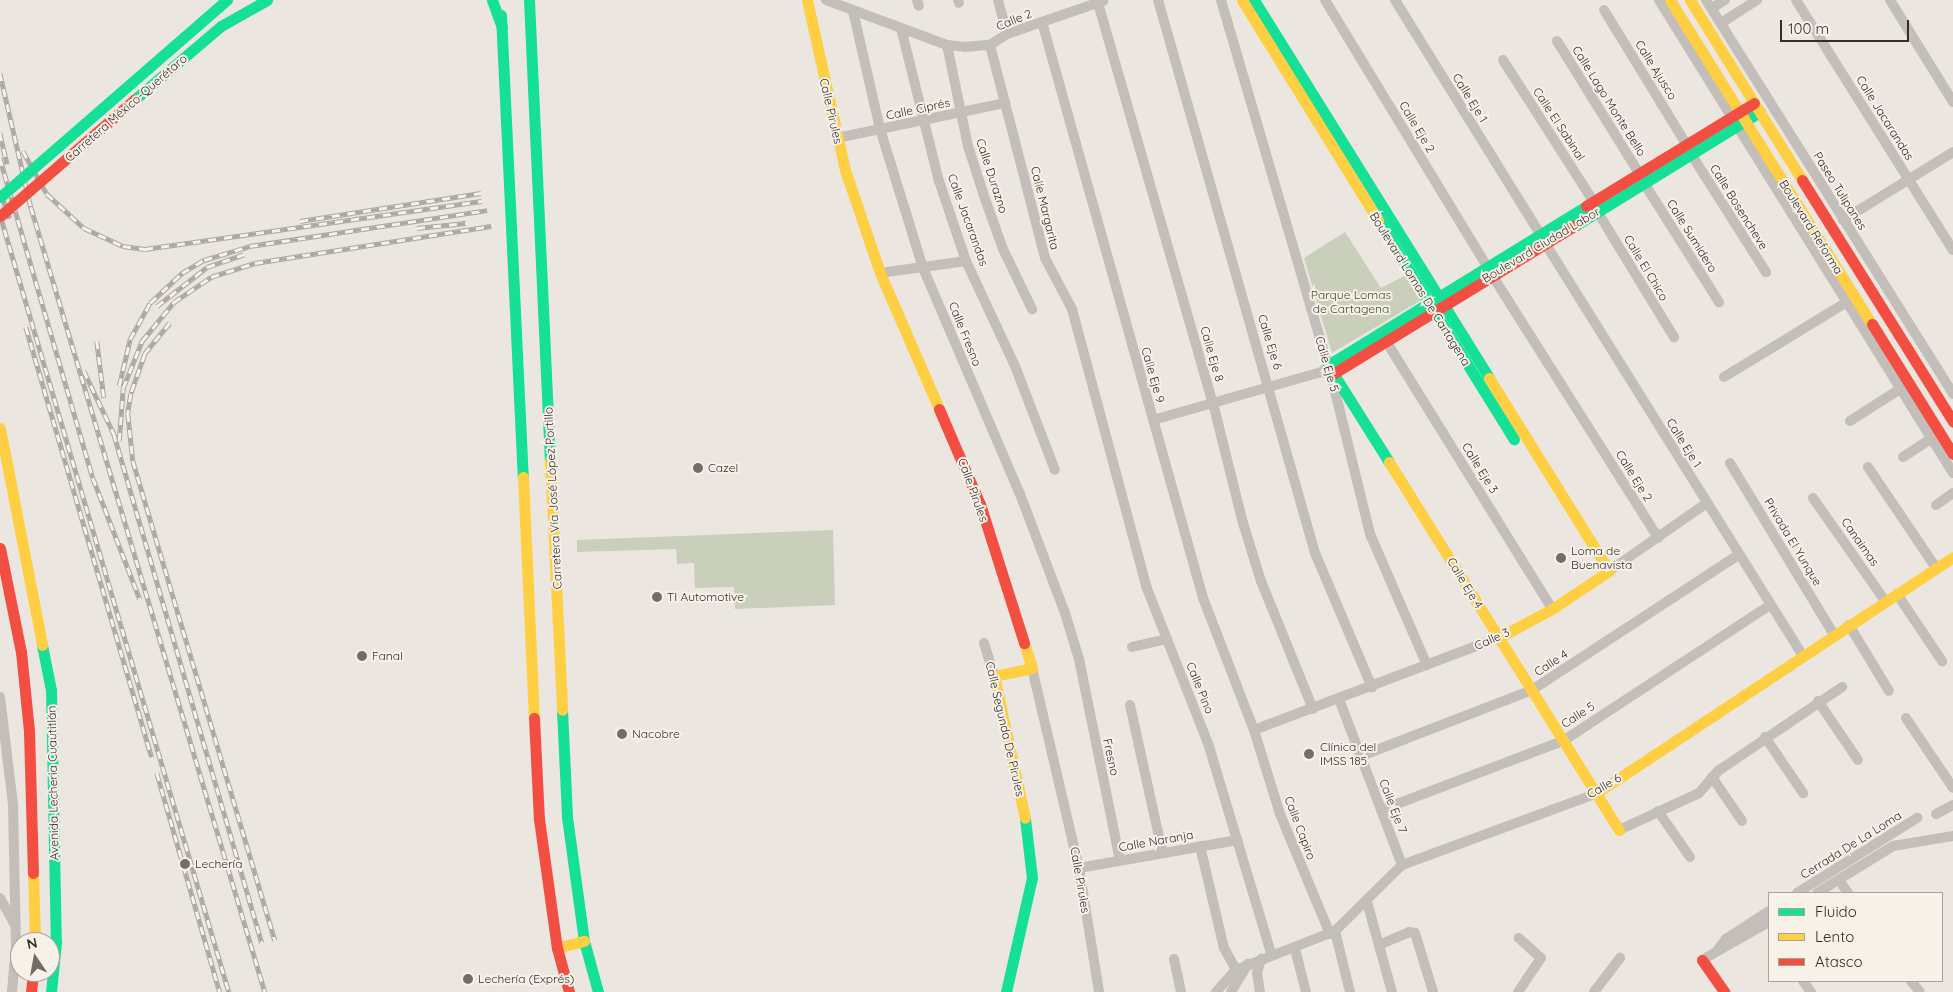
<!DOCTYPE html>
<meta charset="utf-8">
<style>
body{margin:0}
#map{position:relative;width:1953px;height:992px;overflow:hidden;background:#ebe6e0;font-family:Quicksand,sans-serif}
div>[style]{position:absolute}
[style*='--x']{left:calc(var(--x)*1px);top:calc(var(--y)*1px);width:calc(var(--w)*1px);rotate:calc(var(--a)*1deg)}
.green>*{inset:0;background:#cacfbc}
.street>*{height:10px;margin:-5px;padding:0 5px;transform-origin:5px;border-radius:5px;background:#c3beb9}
.fast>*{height:11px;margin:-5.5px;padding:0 5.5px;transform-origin:5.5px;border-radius:5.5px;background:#16e098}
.slow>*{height:11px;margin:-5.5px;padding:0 5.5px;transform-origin:5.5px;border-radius:5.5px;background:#ffcf43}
.jam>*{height:11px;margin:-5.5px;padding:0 5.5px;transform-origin:5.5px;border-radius:5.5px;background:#f24e42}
.rail>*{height:4.5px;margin-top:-2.25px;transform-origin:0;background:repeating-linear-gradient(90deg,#f7f1e7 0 8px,#aba7a3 0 16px);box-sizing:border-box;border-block:1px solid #aba7a3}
.fast-bridge>*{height:11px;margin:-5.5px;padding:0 5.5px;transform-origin:5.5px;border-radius:5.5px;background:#16e098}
.jam-bridge>*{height:11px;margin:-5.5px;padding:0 5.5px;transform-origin:5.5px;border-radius:5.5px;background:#f24e42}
.dots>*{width:14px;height:14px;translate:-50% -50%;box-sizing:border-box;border:2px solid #f7f1e7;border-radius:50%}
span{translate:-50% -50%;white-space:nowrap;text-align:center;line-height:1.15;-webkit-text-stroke:4px #f7f1e7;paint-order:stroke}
.street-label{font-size:12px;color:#332c28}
.park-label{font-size:12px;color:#404f2f}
.poi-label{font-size:12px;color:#332c28}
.left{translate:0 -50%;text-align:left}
.legend{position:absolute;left:1768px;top:892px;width:175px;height:90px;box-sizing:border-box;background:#f7f1e7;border:1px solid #a9a29b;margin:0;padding:6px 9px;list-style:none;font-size:15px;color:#332c28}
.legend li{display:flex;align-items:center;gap:10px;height:25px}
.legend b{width:25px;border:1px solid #a9a29b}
.north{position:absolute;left:10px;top:932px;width:50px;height:50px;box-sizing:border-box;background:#f7f1e7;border:1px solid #a9a29b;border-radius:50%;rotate:348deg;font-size:14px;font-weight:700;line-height:20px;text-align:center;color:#332c28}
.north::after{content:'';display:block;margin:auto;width:18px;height:22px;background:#736d68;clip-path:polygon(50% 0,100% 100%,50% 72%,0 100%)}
.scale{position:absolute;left:1780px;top:20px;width:129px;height:22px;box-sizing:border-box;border:2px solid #332c28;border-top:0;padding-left:6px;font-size:15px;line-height:18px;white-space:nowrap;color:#332c28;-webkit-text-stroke:4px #f7f1e7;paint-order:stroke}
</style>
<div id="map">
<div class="green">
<i style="clip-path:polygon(1345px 232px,1381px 288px,1408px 274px,1423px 299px,1332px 353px,1304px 258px)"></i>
<i style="clip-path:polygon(833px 530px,835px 605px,735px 609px,734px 587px,695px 588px,694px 563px,677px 564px,676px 549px,577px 552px,577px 540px)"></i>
</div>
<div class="street">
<i style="--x:826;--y:0;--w:129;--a:20.4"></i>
<i style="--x:947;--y:45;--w:18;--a:6"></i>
<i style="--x:965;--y:47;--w:25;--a:-5"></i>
<i style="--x:990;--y:45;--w:20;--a:-33"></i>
<i style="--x:1007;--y:34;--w:102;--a:-19"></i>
<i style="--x:917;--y:0;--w:6;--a:72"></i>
<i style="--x:958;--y:0;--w:3;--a:72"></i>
<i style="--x:998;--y:0;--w:35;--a:75"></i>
<i style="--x:1158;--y:0;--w:575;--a:74.15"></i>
<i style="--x:1315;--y:553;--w:146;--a:67"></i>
<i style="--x:1221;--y:0;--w:380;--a:73.7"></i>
<i style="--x:1328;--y:365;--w:6;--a:129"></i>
<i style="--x:1325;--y:0;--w:311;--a:58.7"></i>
<i style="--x:1395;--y:0;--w:275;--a:58.2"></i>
<i style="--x:1659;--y:0;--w:557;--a:58.14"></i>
<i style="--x:1706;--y:0;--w:465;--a:57.9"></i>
<i style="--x:1796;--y:0;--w:295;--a:57.9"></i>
<i style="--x:1890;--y:0;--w:120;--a:58.3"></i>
<i style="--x:1098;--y:3;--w:416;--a:74"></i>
<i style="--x:1213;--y:403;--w:124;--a:76"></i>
<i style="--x:1243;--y:523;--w:61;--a:72.8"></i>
<i style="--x:1261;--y:581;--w:138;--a:67.9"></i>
<i style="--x:1712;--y:8;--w:15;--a:-32"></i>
<i style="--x:1604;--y:10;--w:157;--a:58.5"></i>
<i style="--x:853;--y:11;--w:121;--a:77.1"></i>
<i style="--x:880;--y:129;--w:145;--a:72.8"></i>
<i style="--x:923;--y:268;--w:246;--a:66.8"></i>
<i style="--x:1020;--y:494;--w:127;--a:69.3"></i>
<i style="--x:1065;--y:613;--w:48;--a:73.1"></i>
<i style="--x:1079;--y:659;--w:205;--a:78.5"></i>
<i style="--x:1042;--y:22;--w:598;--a:74.38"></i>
<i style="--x:1203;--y:598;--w:142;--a:68.9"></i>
<i style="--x:1254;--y:730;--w:88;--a:72.8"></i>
<i style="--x:1280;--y:814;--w:130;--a:67.4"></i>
<i style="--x:1721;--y:23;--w:43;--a:-32.6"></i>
<i style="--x:901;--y:28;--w:158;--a:76.1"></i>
<i style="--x:939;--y:181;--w:84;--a:71.4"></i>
<i style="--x:966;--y:261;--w:116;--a:65"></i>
<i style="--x:1015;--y:366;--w:111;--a:69"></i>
<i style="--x:1557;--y:41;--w:155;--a:58.2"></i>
<i style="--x:947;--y:45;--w:103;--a:78.3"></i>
<i style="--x:968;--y:146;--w:56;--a:72.2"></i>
<i style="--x:985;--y:199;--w:53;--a:70.2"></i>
<i style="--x:1003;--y:249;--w:67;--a:64.2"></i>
<i style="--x:990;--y:45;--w:220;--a:75.5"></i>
<i style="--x:1045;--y:258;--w:58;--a:62.1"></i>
<i style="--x:1072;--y:309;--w:287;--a:75"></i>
<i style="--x:1146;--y:586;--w:169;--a:68.5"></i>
<i style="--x:1208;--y:743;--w:222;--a:73.3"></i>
<i style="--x:1503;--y:60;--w:167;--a:57.4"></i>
<i style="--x:837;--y:138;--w:172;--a:-11.8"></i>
<i style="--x:1691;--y:154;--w:140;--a:57.6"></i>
<i style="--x:1644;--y:183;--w:141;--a:57.8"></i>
<i style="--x:1597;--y:211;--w:148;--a:58.6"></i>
<i style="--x:1843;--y:220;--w:129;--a:-31.7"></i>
<i style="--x:1545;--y:243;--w:486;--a:58"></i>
<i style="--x:880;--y:273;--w:87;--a:-7.9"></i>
<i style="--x:1492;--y:275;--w:311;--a:57.7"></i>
<i style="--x:1386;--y:341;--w:315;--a:58.2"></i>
<i style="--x:1724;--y:377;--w:142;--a:-31.4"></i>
<i style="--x:1153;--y:420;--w:176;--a:-15.9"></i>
<i style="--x:1322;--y:372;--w:9;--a:18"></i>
<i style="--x:1331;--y:375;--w:164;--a:76.2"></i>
<i style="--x:1370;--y:534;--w:143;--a:66.5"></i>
<i style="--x:1850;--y:421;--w:59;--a:-32.6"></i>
<i style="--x:1903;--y:457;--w:33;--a:-33"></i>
<i style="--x:1730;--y:463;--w:201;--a:58.8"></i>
<i style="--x:1868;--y:467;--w:122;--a:56"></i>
<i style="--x:1813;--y:498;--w:126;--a:55"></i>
<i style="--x:1936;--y:505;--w:21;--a:-35"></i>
<i style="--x:1609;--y:571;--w:119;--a:-34.8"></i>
<i style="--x:1897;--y:594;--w:81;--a:56.1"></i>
<i style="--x:1849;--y:625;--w:77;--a:58.8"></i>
<i style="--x:984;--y:643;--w:34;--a:73"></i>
<i style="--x:1132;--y:647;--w:36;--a:-13"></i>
<i style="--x:1032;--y:668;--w:205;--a:76.8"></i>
<i style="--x:1079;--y:868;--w:126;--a:80.8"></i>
<i style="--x:0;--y:697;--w:109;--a:83.1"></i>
<i style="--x:13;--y:805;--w:140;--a:88.8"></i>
<i style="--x:16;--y:945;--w:47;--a:94.9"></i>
<i style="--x:1339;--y:699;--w:178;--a:69.2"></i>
<i style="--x:1818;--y:701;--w:71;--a:55.9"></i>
<i style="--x:1130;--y:705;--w:149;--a:77.6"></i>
<i style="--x:1906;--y:718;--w:84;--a:56.1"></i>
<i style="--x:1254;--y:730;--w:261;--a:-20.7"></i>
<i style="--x:1765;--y:737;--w:68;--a:55.8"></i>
<i style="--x:1361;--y:756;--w:183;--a:-21.1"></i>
<i style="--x:1532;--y:690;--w:246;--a:-33.2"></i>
<i style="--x:1712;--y:777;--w:53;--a:55.7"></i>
<i style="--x:1381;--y:810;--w:195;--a:-20.8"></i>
<i style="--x:1563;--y:741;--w:248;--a:-33.3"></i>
<i style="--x:1658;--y:811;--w:56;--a:55.2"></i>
<i style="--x:1936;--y:814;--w:19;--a:-28"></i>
<i style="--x:1619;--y:830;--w:88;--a:-24.8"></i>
<i style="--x:1699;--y:793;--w:29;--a:-49"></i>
<i style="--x:1718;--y:771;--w:150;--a:-34.1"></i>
<i style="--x:1200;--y:846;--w:105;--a:76.8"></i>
<i style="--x:1224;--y:948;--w:25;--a:61"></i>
<i style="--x:1079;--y:868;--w:161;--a:-10"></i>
<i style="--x:1839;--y:880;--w:16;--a:55"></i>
<i style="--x:1797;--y:893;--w:142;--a:-32"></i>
<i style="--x:1817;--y:893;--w:89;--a:-31.7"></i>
<i style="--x:1893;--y:846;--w:61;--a:-9.5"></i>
<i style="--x:0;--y:898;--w:31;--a:61"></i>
<i style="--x:1367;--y:902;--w:93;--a:74.5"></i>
<i style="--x:1335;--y:931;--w:63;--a:76.2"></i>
<i style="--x:1381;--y:944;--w:30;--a:-23"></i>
<i style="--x:1409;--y:932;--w:6;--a:9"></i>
<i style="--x:1415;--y:933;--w:62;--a:73"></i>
<i style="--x:1295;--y:949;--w:44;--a:75.7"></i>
<i style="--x:1717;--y:951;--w:15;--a:-53"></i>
<i style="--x:1726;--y:939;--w:51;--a:-33.1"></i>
<i style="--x:1174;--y:959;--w:34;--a:78"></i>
<i style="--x:1702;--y:960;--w:77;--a:-29.6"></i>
<i style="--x:1803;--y:981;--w:14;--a:54"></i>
<i style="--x:1911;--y:981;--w:14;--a:51"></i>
<i style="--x:1216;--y:992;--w:30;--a:-48"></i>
<i style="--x:1236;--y:970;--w:106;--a:-21.5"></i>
<i style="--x:1335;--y:931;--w:94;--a:-44.6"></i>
<i style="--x:1402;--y:865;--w:206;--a:-20.2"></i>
<i style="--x:1231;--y:992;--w:33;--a:-59"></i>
<i style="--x:1260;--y:992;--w:19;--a:-99"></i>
<i style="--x:1257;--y:973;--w:15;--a:-74"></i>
<i style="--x:1518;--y:992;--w:41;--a:-55.9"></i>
<i style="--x:1541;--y:958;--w:30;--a:-138"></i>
<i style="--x:1594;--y:992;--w:43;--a:-52.6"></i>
</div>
<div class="fast">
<i style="--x:492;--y:0;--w:29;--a:70"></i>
<i style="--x:529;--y:0;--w:461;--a:87.4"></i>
<i style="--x:1254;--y:0;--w:445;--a:58.1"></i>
<i style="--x:501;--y:15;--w:463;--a:87.3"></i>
<i style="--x:221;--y:26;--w:53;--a:-29.5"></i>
<i style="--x:1378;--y:220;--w:258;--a:58.2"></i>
<i style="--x:1576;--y:225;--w:216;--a:-31.6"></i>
<i style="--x:1389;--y:462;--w:115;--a:-122.2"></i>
<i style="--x:1328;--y:365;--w:303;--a:-31.6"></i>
<i style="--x:42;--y:645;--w:46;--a:78.7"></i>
<i style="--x:51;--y:690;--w:252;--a:88.9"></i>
<i style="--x:56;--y:942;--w:50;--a:95.7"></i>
<i style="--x:562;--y:710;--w:107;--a:87.3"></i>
<i style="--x:567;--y:817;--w:125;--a:82.2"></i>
<i style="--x:584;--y:941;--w:53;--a:74.6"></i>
<i style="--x:1006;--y:992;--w:117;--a:-77.2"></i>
<i style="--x:1032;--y:878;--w:60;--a:-96.7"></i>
</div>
<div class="slow">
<i style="--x:807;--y:0;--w:174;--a:77.4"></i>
<i style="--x:845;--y:170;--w:109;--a:71.2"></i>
<i style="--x:880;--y:273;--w:148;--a:66.5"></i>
<i style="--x:1242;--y:0;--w:259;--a:58.3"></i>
<i style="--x:1670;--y:0;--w:382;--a:58.1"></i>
<i style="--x:1690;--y:0;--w:212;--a:58.1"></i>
<i style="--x:1489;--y:378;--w:227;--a:58.1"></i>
<i style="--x:1609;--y:571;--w:69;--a:146.3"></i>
<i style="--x:1552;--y:609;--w:61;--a:151.8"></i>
<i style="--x:0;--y:428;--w:221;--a:79"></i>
<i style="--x:550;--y:461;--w:249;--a:87.2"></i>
<i style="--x:1389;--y:462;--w:434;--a:58"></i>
<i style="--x:523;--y:477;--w:241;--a:87.4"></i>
<i style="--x:1024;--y:643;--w:26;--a:72"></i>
<i style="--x:1032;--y:668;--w:39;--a:168"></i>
<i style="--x:994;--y:676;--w:145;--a:77.7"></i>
<i style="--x:1595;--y:794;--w:429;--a:-33.5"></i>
<i style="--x:33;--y:873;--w:69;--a:88.3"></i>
<i style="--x:557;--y:948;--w:28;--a:-15"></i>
</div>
<div class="jam">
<i style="--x:1802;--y:180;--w:285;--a:58"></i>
<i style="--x:1586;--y:206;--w:197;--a:-31.5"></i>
<i style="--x:1872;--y:324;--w:153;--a:58.1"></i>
<i style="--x:1331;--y:375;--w:287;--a:-31.5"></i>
<i style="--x:939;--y:409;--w:103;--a:66.7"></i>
<i style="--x:980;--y:504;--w:146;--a:72.4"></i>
<i style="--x:0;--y:548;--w:106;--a:78.6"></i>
<i style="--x:21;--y:652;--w:79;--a:84.2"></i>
<i style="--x:29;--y:731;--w:142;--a:88.4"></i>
<i style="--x:534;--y:718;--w:101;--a:87.2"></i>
<i style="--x:539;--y:819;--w:130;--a:82.1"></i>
<i style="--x:557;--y:948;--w:46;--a:74.7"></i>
<i style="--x:1702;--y:960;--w:39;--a:55"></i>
<i style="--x:31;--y:992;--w:20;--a:-84"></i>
</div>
<div class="rail">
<i style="--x:0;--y:73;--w:138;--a:77"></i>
<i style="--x:31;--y:207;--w:819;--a:73.4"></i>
<i style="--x:0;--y:133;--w:32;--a:77"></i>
<i style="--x:23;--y:151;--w:49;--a:60.8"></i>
<i style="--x:47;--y:194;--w:50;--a:42.6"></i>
<i style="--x:84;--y:228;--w:43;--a:24.8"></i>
<i style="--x:123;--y:246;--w:22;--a:8"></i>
<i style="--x:145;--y:249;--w:340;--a:-8.1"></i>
<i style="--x:0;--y:158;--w:333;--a:73.8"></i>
<i style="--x:93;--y:478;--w:130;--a:68.8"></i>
<i style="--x:0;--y:191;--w:29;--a:70"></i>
<i style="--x:0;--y:214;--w:811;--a:73.6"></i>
<i style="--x:300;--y:221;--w:183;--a:-8.8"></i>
<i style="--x:417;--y:228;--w:49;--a:-5.8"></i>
<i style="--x:157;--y:306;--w:63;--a:-38"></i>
<i style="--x:207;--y:267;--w:39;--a:-19"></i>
<i style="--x:170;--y:323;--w:40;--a:129"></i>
<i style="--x:145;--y:354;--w:42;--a:109.3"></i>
<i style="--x:131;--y:394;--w:20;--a:99"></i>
<i style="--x:128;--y:414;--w:47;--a:83.9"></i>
<i style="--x:133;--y:461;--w:500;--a:73.5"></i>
<i style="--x:26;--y:327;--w:448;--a:73.7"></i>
<i style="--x:97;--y:341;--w:57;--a:83"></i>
<i style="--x:84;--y:371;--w:70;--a:64.5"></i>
<i style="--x:114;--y:434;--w:530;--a:73.79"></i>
<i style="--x:119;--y:386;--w:48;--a:-76.8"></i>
<i style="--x:130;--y:339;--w:41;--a:-60.9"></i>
<i style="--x:150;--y:303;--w:44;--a:-43.2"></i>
<i style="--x:182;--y:273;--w:26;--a:-31"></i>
<i style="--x:204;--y:260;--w:48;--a:-16.9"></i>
<i style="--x:250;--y:246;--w:240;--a:-8.6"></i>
<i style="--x:119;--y:441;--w:53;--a:-85.7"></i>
<i style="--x:123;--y:388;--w:51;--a:-68"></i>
<i style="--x:142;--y:341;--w:50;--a:-50.6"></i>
<i style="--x:174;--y:302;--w:45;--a:-34"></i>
<i style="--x:211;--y:277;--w:46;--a:-17.7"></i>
<i style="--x:255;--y:263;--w:239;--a:-8.9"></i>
<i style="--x:157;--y:773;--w:228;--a:74"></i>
</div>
<div class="fast-bridge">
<i style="--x:134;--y:100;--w:114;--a:-40.4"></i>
<i style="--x:0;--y:197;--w:301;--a:-41"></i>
</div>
<div class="jam-bridge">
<i style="--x:0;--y:216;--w:177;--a:-40.9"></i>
</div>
<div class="dots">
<i style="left:698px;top:468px;background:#736d68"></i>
<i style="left:1561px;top:558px;background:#736d68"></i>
<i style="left:657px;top:597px;background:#736d68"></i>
<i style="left:362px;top:656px;background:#736d68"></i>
<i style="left:622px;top:734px;background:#736d68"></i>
<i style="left:1309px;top:754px;background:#736d68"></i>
<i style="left:185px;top:864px;background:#736d68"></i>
<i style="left:468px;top:979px;background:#736d68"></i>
</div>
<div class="street-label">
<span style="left:1014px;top:20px;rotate:-22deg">Calle 2</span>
<span style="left:1656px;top:70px;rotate:58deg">Calle Ajusco</span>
<span style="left:1470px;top:98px;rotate:58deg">Calle Eje 1</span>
<span style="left:1609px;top:101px;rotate:58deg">Calle Lago Monte Bello</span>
<span style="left:126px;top:108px;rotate:-41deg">Carretera México-Querétaro</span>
<span style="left:918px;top:109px;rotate:-12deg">Calle Ciprés</span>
<span style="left:831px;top:111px;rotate:77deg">Calle Pirules</span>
<span style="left:1885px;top:118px;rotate:58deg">Calle Jacarandas</span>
<span style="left:1559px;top:124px;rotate:57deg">Calle El Sabinal</span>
<span style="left:1417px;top:127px;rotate:59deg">Calle Eje 2</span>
<span style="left:992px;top:176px;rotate:72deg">Calle Durazno</span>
<span style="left:1840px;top:191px;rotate:58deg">Paseo Tulipanes</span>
<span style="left:1739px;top:207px;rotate:58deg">Calle Bosencheve</span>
<span style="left:1045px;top:208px;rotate:76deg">Calle Margarita</span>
<span style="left:968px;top:220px;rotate:70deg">Calle Jacarandas</span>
<span style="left:1811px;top:227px;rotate:58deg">Boulevard Reforma</span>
<span style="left:1692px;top:236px;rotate:58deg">Calle Sumidero</span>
<span style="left:1541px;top:245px;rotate:-31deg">Boulevard Ciudad Labor</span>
<span style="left:1646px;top:268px;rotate:59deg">Calle El Chico</span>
<span style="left:1420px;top:289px;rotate:58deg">Boulevard Lomas De Cartagena</span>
<span style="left:965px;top:334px;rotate:68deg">Calle Fresno</span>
<span style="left:1270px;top:342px;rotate:73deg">Calle Eje 6</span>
<span style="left:1212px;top:354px;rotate:74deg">Calle Eje 8</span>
<span style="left:1327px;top:364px;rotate:74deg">Calle Eje 5</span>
<span style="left:1153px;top:375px;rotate:74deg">Calle Eje 9</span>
<span style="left:1684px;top:443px;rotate:58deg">Calle Eje 1</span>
<span style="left:1480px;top:468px;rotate:58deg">Calle Eje 3</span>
<span style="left:1634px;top:476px;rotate:58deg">Calle Eje 2</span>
<span style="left:973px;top:490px;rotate:70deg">Calle Pirules</span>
<span style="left:553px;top:498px;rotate:-93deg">Carretera Vía José López Portillo</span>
<span style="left:1793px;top:542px;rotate:59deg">Privada El Yunque</span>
<span style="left:1860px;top:542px;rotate:55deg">Canaimas</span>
<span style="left:1465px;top:583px;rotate:59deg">Calle Eje 4</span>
<span style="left:1492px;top:639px;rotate:-24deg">Calle 3</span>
<span style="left:1551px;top:663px;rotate:-33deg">Calle 4</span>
<span style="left:1200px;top:688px;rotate:68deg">Calle Pino</span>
<span style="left:1578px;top:715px;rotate:-33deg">Calle 5</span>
<span style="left:1005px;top:729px;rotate:77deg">Calle Segunda De Pirules</span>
<span style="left:1111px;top:757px;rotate:78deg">Fresno</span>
<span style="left:53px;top:783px;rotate:-91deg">Avenida Lecheria Cuautitlán</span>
<span style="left:1604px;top:786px;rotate:-30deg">Calle 6</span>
<span style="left:1393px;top:806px;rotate:69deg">Calle Eje 7</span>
<span style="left:1300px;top:828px;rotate:69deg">Calle Capiro</span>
<span style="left:1156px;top:841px;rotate:-10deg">Calle Naranja</span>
<span style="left:1851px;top:845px;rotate:-32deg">Cerrada De La Loma</span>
<span style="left:1080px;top:880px;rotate:80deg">Calle Pirules</span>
</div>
<div class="park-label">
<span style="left:1351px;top:302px">Parque Lomas<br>de Cartagena</span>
</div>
<div class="poi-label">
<span class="left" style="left:708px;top:468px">Cazel</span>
<span class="left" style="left:1571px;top:558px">Loma de<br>Buenavista</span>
<span class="left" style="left:667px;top:597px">TI Automotive</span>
<span class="left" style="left:372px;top:656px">Fanal</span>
<span class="left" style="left:632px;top:734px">Nacobre</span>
<span class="left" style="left:1320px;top:754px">Clínica del<br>IMSS 185</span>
<span class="left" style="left:195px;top:864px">Lechería</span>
<span class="left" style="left:478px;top:979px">Lechería (Exprés)</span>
</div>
<ul class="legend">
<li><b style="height:6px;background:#16e098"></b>Fluido</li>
<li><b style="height:6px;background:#ffcf43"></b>Lento</li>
<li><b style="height:6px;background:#f24e42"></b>Atasco</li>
</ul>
<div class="north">N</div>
<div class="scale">100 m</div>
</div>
